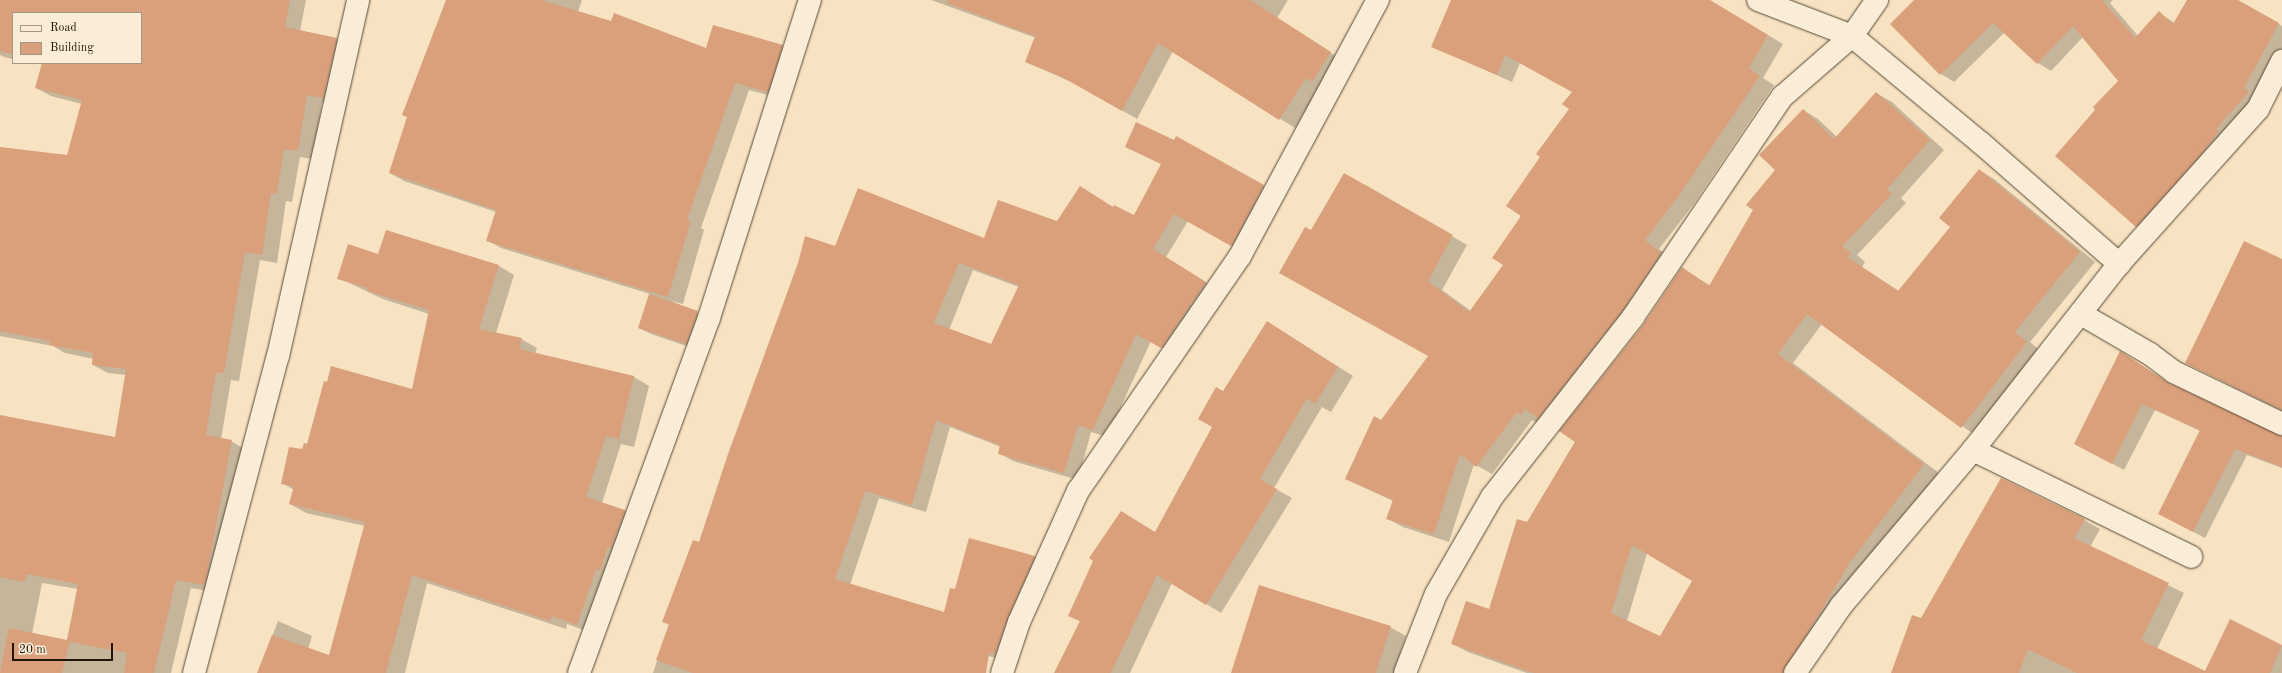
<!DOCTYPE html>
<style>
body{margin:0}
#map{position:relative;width:2282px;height:673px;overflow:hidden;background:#f7e3c2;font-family:"Old Standard TT",serif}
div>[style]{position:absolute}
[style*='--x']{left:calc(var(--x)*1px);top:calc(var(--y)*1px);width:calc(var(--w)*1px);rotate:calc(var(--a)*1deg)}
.shadow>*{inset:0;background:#0003}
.building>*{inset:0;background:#da9f7b}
.roads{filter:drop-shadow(0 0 1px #564836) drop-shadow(0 0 1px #564836)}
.minor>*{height:22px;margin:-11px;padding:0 11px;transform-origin:11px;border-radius:11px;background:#faedd7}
span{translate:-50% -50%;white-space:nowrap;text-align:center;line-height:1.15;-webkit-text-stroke:4px #faedd7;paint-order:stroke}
.legend{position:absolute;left:12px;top:12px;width:130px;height:52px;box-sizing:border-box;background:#faedd7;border:1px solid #a39784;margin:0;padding:5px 7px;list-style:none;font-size:12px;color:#201507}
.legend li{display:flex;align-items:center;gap:8px;height:20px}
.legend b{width:20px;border:1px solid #a39784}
.scale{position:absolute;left:12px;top:643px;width:101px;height:18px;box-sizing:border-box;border:2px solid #201507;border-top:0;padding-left:5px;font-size:12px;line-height:14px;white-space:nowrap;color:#201507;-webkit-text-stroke:3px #faedd7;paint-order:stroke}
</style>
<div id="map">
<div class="shadow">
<i style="clip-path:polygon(evenodd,0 0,306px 0,300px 31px,336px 39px,352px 47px,338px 106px,322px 103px,313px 159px,300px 157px,292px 202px,286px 201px,277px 263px,260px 260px,239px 381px,231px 380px,221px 439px,231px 441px,246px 450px,219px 593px,191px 588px,171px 673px,0 673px,0 416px,116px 438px,126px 375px,108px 373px,93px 365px,94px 359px,65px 353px,53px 346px,0 336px,0 148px,68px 156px,82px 104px,51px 96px,36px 88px,42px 64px,35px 63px,141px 63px,141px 13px,13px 13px,13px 59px,4px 57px,0 55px,0 0,42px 583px,78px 589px,67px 641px,32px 634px,42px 583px)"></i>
<i style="clip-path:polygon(447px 0,582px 0,578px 12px,706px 49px,782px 46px,796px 54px,782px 99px,749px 90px,701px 228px,704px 230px,683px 304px,671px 301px,710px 318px,698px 350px,651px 334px,639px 328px,650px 294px,501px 248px,487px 240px,496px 212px,404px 181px,390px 173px)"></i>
<i style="clip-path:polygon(931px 0,1288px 0,1277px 18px,1345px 62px,1321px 86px,1295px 128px,1173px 51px,1137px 119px,1078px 85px,1026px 62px,1036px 38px)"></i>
<i style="clip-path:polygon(1452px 0,1709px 0,1783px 44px,1763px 78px,1774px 85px,1693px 205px,1659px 249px,1676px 262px,1537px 423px,1532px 420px,1492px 474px,1474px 464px,1449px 542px,1403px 527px,1388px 519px,1393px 501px,1346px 479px,1381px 421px,1430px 356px,1311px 231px,1366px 188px,1364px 184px,1467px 245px,1442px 290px,1471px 311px,1504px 264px,1541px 156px,1570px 109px,1573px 92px,1520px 63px,1512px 82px,1432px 46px)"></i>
<i style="clip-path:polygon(1916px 0,2113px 0,2110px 3px,2138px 36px,2159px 13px,2175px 23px,2188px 0,2236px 0,2282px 26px,2282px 48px,2256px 96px,2149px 233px,2136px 226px,2097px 110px,2120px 81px,2083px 37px,2051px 71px,2038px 63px,2005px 32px,1954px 82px,1941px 74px,1891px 24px)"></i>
<i style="clip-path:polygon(evenodd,1876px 93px,1892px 102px,1944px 150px,1901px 198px,1906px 203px,1857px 255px,1865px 262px,1862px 267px,1899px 291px,1951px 227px,1979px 170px,1994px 179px,2095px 262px,2030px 342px,2042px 352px,1976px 436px,1822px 324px,1793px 363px,1939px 473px,1866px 570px,1801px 673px,1527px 673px,1468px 652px,1453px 644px,1490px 611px,1527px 523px,1644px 325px,1682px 268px,1711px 286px,1776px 169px,1803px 110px,1818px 119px,1837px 137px,1876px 93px,1647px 553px,1694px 581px,1661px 637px,1627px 621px,1647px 553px)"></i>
<i style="clip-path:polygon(evenodd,1177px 137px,1277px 194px,1245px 253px,1188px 221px,1166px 257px,1219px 291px,1175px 356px,1151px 341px,1107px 437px,1091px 432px,1078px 480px,1013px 461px,999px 453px,1001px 447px,950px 427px,926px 512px,879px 498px,850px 585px,944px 613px,955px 591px,969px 539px,1035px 557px,1048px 565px,1009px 662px,989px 656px,983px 673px,653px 673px,669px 625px,664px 622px,835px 247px,984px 239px,1114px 208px,1134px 216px,1177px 137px,973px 270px,1019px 287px,992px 345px,949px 330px,973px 270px)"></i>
<i style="clip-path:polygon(386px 231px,499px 266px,514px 275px,496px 333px,521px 339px,537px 348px,535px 354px,634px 377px,649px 386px,634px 447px,621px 444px,602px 503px,625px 511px,640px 520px,592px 633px,567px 624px,566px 629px,427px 583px,405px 673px,258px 673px,278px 621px,312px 636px,308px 649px,329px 657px,365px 526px,306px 513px,290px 504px,294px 490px,282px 483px,308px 445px,413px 390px,429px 314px,383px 299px,339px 278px,379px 256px)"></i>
<i style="clip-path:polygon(2282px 260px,2282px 411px,2186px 363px)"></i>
<i style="clip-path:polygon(1282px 331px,1353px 376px,1331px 412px,1322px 407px,1274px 488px,1292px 498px,1221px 613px,1172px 583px,1130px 673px,1055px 673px,1081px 622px,1070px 616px,1155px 533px,1214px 427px,1223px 392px)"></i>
<i style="clip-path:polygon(2121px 353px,2174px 387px,2276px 436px,2282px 436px,2282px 468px,2247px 455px,2205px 538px,2171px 520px,2200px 431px,2155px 410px,2124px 470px,2087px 450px)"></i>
<i style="clip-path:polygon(2084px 520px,2100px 529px,2090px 547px,2184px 593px,2157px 649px,2206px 672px,2231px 621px,2282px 646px,2282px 673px,1892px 673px,1921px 619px)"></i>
<i style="clip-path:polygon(1390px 627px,1406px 636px,1394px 673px,1232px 673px)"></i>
</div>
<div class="building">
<i style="clip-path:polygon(0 0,290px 0,285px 27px,337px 38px,323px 98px,307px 95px,298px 151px,284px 149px,277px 194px,271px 193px,262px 255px,245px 252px,224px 373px,216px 372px,206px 435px,232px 440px,206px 579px,204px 585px,176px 580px,154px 673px,124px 673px,127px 653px,70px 642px,62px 673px,0 673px,9px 628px,67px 640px,78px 584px,27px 574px,25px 582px,0 577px,0 415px,115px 437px,126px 369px,92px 365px,93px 353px,49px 345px,50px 341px,0 331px,0 147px,67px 155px,82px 100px,35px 88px,42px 63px,141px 63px,141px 13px,13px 13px,13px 54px,0 51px)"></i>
<i style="clip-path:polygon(446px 0,541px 0,611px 21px,614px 13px,706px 48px,713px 25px,783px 45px,768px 92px,735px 83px,687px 220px,691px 221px,668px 297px,486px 241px,496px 210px,389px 173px,407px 117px,402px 115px)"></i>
<i style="clip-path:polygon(947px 0,1250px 0,1331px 52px,1312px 82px,1306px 78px,1279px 120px,1158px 43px,1122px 111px,1062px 77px,1025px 62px,1035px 36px,947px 3px)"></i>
<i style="clip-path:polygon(1451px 0,1710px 0,1768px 35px,1749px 68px,1760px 76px,1678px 197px,1645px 240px,1661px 253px,1623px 310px,1538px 418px,1525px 409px,1521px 415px,1517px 412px,1476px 467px,1460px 454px,1434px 534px,1386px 519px,1393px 500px,1345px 479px,1374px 416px,1381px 420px,1428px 356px,1279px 273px,1305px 227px,1311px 230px,1344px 173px,1453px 235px,1428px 281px,1469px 312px,1503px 265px,1492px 258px,1521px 216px,1506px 206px,1540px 157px,1536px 154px,1569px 109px,1562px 104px,1572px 92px,1505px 55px,1497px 75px,1431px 47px)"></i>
<i style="clip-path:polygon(1914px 0,2102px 0,2135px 38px,2159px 11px,2173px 24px,2187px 0,2238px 0,2279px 23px,2244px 88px,2249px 92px,2216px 129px,2219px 131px,2198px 158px,2136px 227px,2055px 156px,2095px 110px,2093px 107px,2118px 81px,2073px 26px,2037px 64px,1993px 23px,1940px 75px,1890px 24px)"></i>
<i style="clip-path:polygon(evenodd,1876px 92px,1930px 140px,1887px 189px,1892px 194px,1842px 246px,1851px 253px,1847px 257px,1898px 291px,1950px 227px,1939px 218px,1979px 169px,2080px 252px,2015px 332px,2027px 342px,1961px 428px,1807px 314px,1778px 354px,1924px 464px,1851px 561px,1783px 673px,1534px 673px,1451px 644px,1466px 601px,1489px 609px,1517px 519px,1527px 522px,1575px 442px,1559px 431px,1643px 325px,1682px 267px,1709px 286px,1753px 210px,1746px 205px,1775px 170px,1759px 155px,1803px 109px,1834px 139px,1876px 92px,1632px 545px,1692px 581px,1660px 636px,1611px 613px,1632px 545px)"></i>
<i style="clip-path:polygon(evenodd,1136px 122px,1174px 140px,1176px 136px,1264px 185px,1231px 246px,1174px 214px,1153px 249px,1206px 282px,1161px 348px,1136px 334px,1093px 430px,1078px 425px,1064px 473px,998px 454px,1000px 445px,936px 420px,912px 505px,865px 491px,835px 579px,944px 612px,950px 588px,955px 589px,969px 538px,1035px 556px,1008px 617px,995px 654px,989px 653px,986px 673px,693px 673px,656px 660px,669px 624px,662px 622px,693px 540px,699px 542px,728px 454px,798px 263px,805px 236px,835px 246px,858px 188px,984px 238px,998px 200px,1057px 221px,1080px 186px,1113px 207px,1114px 205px,1134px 215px,1161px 164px,1125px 147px,1136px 122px,959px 263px,1019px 285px,991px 344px,934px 323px,959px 263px)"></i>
<i style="clip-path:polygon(386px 230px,499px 265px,479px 329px,522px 338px,519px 349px,634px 376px,619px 439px,606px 436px,586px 497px,625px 510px,611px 548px,608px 547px,600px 571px,596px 569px,577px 625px,552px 616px,550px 621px,412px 575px,386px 673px,257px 673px,272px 635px,329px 655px,365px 522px,289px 504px,294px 486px,281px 484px,289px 447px,302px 449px,304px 443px,307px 444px,324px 381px,327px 382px,331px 366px,412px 389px,429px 310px,367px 291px,368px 288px,337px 279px,348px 244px,378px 254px)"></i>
<i style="clip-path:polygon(2244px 241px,2282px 259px,2282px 410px,2185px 363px)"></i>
<i style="clip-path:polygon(649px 294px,698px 311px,686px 344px,638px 328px)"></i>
<i style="clip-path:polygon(1267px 321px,1338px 367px,1315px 404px,1307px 398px,1260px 479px,1277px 489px,1206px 605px,1157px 575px,1111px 673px,1054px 673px,1080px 621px,1068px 616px,1093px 561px,1089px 558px,1121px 511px,1155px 532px,1212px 427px,1198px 419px,1216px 387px,1223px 391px)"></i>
<i style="clip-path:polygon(2120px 351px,2169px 383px,2282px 436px,2282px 467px,2235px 449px,2193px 532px,2158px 514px,2200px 430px,2142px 404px,2112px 464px,2074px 444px)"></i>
<i style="clip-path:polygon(2001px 478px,2085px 519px,2074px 538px,2169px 583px,2141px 640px,2205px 671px,2230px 619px,2282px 645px,2270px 673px,2077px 673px,2028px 649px,2019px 673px,1891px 673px,1912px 615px,1921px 618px)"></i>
<i style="clip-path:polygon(1259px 585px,1391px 626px,1376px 673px,1231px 673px)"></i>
</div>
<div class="roads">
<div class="minor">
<i style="--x:1758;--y:0;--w:101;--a:21"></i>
<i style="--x:1852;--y:36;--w:168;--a:39.7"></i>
<i style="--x:1981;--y:143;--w:184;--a:41.2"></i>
<i style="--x:2081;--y:314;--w:80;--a:30.1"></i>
<i style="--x:2150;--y:354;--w:30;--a:37"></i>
<i style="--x:2174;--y:372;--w:120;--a:25.7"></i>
<i style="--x:1973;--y:450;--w:243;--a:26.1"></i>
<i style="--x:194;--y:673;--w:328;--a:-75.2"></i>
<i style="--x:278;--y:356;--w:365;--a:-77.3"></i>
<i style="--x:579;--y:673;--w:378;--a:-69.9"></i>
<i style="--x:709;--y:318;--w:334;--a:-72.4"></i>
<i style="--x:1002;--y:673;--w:54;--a:-71.6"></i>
<i style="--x:1019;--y:622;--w:144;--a:-65.8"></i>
<i style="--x:1078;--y:491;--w:285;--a:-55.4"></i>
<i style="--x:1240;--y:256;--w:291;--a:-61.7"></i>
<i style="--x:1405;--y:673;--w:85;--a:-68.6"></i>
<i style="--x:1436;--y:594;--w:112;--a:-60"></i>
<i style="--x:1492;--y:497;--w:229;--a:-51.9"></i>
<i style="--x:1633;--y:317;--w:266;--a:-55.9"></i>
<i style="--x:1782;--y:97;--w:93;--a:-41.1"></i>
<i style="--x:1852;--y:36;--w:44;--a:-55.2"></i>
<i style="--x:1795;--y:673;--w:81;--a:-55.5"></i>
<i style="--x:1841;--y:606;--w:204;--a:-49.8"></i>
<i style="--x:1973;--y:450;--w:236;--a:-51.9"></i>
<i style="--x:2119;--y:264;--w:208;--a:-48.1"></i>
<i style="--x:2258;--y:109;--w:54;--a:-63.4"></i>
</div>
</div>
<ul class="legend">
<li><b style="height:5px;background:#faedd7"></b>Road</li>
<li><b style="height:11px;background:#da9f7b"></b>Building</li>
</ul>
<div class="scale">20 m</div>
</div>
